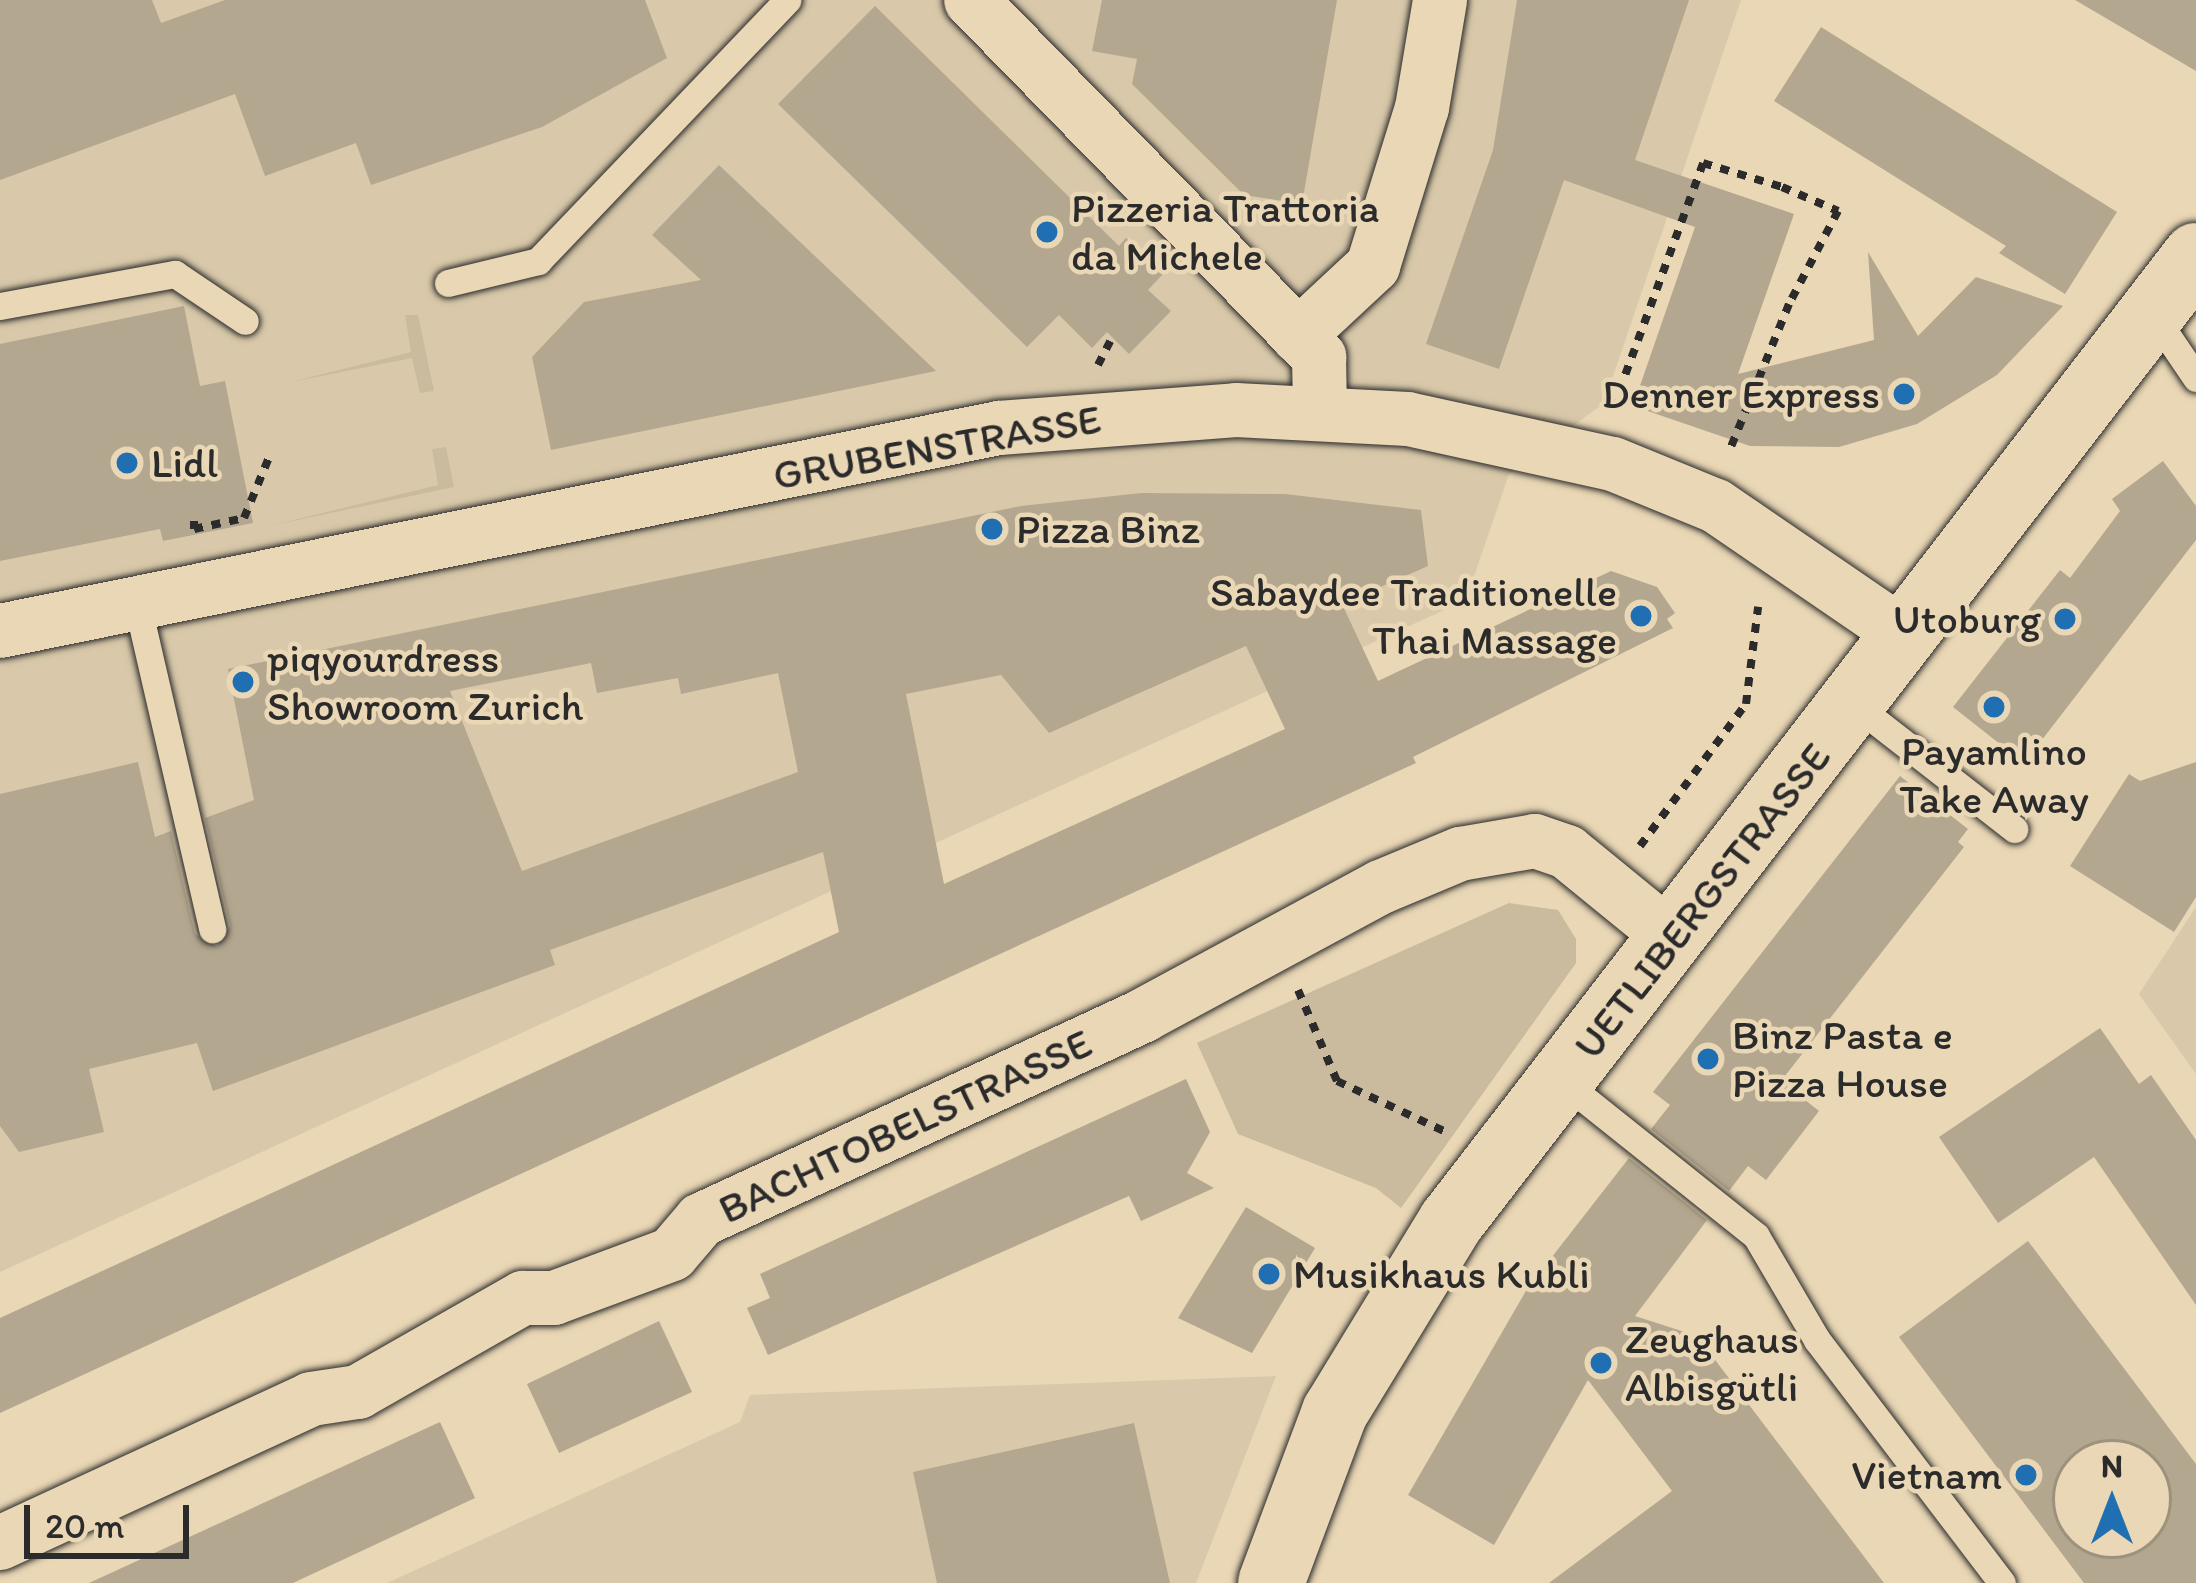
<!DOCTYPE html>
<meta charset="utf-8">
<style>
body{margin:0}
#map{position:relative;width:2196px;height:1583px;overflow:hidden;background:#e9d7b5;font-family:Itim,sans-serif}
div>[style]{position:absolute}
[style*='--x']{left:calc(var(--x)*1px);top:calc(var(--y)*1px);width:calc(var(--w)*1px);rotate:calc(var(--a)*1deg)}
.built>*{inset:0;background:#d9c9aa}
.green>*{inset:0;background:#cabb9f}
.building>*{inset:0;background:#b4a78f}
.path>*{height:8px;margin-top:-4px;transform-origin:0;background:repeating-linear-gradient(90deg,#2b2b2b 0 9px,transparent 0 18px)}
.roads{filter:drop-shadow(0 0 3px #2b2b2b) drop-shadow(0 0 3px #2b2b2b)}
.lane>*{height:27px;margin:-13.5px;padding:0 13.5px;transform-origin:13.5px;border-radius:13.5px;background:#e9d7b5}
.street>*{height:54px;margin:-27px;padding:0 27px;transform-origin:27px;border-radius:27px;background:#e9d7b5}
.secondary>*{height:66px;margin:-33px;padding:0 33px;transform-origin:33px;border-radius:33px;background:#e9d7b5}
.dots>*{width:33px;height:33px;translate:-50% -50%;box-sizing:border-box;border:6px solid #e9d7b5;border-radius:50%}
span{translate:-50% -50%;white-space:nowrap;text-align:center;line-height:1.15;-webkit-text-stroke:9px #e9d7b5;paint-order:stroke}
.poi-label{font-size:42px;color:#2b2b2b}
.left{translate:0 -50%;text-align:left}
.right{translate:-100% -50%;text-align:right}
.street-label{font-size:42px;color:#2b2b2b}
.north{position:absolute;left:2052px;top:1439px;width:120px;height:120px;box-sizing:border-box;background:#e9d7b5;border:3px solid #9d927e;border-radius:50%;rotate:0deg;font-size:33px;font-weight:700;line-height:48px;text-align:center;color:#2b2b2b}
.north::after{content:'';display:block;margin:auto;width:42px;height:54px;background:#1f6fb2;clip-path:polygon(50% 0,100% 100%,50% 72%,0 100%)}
.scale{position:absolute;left:24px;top:1505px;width:165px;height:54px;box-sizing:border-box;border:6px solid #2b2b2b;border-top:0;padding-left:15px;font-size:36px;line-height:42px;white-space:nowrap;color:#2b2b2b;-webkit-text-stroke:9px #e9d7b5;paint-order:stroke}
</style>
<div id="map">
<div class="built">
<i style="clip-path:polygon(0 0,1741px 0,1604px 403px,1509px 474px,1466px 600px,0 1272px)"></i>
<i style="clip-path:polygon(2196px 907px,2196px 1074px,2139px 994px)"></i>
<i style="clip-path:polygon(1276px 1376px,1196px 1583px,387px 1583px,740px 1422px,750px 1395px)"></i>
</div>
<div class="green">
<i style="clip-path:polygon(405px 315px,418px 315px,434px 391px,420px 393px,412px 358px,291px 382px,411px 352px)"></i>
<i style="clip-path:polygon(446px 447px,454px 487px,269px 526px,438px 485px,432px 449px)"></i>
<i style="clip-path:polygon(1509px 903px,1558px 910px,1576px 939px,1576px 963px,1401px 1208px,1376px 1188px,1238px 1134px,1197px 1043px)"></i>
</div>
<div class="building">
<i style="clip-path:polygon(0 0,152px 0,161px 23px,225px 0,645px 0,667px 58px,542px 127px,371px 185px,356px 143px,265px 176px,235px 94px,0 180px)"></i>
<i style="clip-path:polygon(1102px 0,1337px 0,1302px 204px,1244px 195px,1132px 84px,1137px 59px,1092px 51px)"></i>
<i style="clip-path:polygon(1517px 0,1689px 0,1635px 160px,1794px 214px,1738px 374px,1874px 340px,1868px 252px,1918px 336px,1976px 277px,2063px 306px,1997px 375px,1917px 424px,1839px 447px,1750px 446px,1633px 406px,1695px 227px,1564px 180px,1499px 369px,1426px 344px,1493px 150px)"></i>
<i style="clip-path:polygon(2075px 0,2196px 0,2196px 71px)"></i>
<i style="clip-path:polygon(875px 6px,1119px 246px,1126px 238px,1163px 274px,1148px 290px,1171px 311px,1129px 354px,1107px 332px,1092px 348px,1059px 315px,1027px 347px,778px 104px)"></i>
<i style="clip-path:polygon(1821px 27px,2117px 212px,2065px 294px,1999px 253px,2006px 246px,1774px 101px)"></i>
<i style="clip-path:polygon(719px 165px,936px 371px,551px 450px,532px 357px,584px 302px,701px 280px,652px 235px)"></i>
<i style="clip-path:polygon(184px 306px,200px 386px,225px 381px,253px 523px,163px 541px,160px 529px,0 561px,0 344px)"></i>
<i style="clip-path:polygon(2163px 461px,2196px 506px,2196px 540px,2024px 763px,1953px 707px,2060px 570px,2070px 578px,2120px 511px,2112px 499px)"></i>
<i style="clip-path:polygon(evenodd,1141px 493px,1285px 494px,1421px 510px,1428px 566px,1342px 604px,1378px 681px,1611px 571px,1657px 587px,1675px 613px,1667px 619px,1673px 628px,1413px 757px,1416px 763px,0 1413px,0 1318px,839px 932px,823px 852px,550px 950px,555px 965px,213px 1091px,197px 1043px,89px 1069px,104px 1132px,19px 1152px,0 1126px,0 794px,138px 762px,155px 837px,171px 831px,195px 934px,217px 946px,230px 926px,205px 818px,254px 800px,228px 669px,1021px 506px,1141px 493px,1246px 646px,1285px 729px,944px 884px,906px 694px,1001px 675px,1049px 733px,1246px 646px,1141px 493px,591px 663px,597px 693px,678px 678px,681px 694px,778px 673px,798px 772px,522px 871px,450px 691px,591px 663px)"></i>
<i style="clip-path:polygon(2196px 762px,2196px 897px,2174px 932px,2070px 866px,2129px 774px,2140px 781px)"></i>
<i style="clip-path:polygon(1900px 776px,1968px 829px,1958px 842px,1964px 847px,1781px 1081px,1819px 1111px,1766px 1180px,1748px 1166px,1729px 1191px,1651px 1129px,1670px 1105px,1653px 1092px)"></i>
<i style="clip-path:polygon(2100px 1028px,2139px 1084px,2151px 1075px,2196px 1140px,2196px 1305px,2094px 1157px,1998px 1223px,1939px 1137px)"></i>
<i style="clip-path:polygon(1186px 1079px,1210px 1132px,1187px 1173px,1214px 1188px,1141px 1221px,1129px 1196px,768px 1355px,747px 1308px,770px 1298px,760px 1274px)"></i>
<i style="clip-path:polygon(1629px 1158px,1707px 1220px,1635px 1316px,1697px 1336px,1884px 1583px,1549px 1583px,1672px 1491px,1588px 1380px,1494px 1545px,1408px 1495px,1527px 1289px)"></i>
<i style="clip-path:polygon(1246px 1207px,1315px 1248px,1252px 1353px,1178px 1318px)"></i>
<i style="clip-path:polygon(evenodd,2028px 1241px,2196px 1464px,2196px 1583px,2084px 1583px,1899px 1337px,2028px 1241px,2076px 1463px,2148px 1463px,2148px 1535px,2076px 1535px,2076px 1463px)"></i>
<i style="clip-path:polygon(659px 1321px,692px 1392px,559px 1453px,527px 1384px)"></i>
<i style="clip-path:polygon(440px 1422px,475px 1498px,293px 1583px,89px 1583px)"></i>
<i style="clip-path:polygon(1134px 1423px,1170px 1583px,937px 1583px,913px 1472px)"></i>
</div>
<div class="path">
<i style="--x:1098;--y:365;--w:27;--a:-63"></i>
<i style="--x:1613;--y:408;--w:261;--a:-69.8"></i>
<i style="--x:1703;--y:163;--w:83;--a:16.9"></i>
<i style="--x:1782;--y:187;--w:61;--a:23.2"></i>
<i style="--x:1838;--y:211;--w:105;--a:117.8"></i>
<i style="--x:1789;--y:304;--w:160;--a:112.1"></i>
<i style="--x:194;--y:521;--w:8;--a:90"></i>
<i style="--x:194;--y:529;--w:51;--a:-12.4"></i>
<i style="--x:244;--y:518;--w:68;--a:-67.6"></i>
<i style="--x:1640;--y:846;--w:177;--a:-53.3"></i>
<i style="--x:1746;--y:704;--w:98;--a:-82.9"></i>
<i style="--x:1298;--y:990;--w:99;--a:66.8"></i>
<i style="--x:1337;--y:1081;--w:120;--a:25.1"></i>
</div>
<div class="roads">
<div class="lane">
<i style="--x:448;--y:283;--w:93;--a:-13.7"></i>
<i style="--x:538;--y:261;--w:361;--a:-46.3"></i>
<i style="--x:0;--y:306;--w:178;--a:-10.4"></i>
<i style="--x:175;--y:274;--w:84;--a:33.9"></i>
<i style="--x:2154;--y:316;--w:75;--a:55.9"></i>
<i style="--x:137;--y:603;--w:335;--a:77"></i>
<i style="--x:1855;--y:705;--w:202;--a:37.9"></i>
<i style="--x:1562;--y:1081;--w:248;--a:38.6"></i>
<i style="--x:1756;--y:1236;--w:121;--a:59.6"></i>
<i style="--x:1817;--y:1340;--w:305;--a:52.7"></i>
</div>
<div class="street">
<i style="--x:971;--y:0;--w:499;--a:45.7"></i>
<i style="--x:1319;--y:357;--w:54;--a:88.9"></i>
<i style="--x:1298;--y:336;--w:103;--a:-43"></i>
<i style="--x:1373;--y:266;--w:165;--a:-72.8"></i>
<i style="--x:1422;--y:108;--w:109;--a:-80.5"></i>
<i style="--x:0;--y:631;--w:1019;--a:-11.49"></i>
<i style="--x:999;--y:428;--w:238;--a:-4.3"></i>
<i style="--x:1236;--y:410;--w:172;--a:3"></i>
<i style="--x:1408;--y:419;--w:210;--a:12.4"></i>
<i style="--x:1613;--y:464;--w:111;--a:22.2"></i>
<i style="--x:1716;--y:506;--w:232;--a:34.4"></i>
<i style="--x:0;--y:1543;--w:343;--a:-24.8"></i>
<i style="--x:311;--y:1399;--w:48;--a:-8.5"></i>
<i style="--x:358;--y:1392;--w:190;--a:-29.7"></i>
<i style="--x:523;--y:1298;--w:31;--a:0"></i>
<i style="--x:554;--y:1298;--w:126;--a:-20.4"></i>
<i style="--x:672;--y:1254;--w:45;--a:-49.5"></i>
<i style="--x:701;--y:1220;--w:488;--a:-24.8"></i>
<i style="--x:1144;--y:1015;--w:269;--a:-28.4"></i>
<i style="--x:1381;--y:887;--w:86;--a:-22.7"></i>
<i style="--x:1460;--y:854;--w:76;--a:-9.8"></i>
<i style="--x:1535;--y:841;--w:34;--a:19"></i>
<i style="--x:1567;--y:852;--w:133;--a:39.2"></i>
</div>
<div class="secondary">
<i style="--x:1271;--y:1583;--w:183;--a:-69.5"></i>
<i style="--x:1335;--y:1412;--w:223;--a:-58.6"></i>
<i style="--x:1451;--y:1222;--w:1220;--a:-52.36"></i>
</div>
</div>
<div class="dots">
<i style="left:1047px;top:232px;background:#1f6fb2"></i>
<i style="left:1904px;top:394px;background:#1f6fb2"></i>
<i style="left:127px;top:463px;background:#1f6fb2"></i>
<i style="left:992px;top:529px;background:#1f6fb2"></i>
<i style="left:1641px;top:616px;background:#1f6fb2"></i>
<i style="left:2065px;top:619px;background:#1f6fb2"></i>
<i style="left:243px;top:682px;background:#1f6fb2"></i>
<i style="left:1994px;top:707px;background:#1f6fb2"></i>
<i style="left:1708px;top:1059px;background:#1f6fb2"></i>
<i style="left:1269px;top:1274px;background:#1f6fb2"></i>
<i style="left:1601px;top:1363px;background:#1f6fb2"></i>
<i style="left:2026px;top:1475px;background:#1f6fb2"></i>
</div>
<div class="poi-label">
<span class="left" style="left:1071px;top:232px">Pizzeria Trattoria<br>da Michele</span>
<span class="right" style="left:1880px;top:394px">Denner Express</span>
<span class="left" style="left:151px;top:463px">Lidl</span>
<span class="left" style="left:1016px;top:529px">Pizza Binz</span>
<span class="right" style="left:1617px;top:616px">Sabaydee Traditionelle<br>Thai Massage</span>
<span class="right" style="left:2041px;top:619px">Utoburg</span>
<span class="left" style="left:267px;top:682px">piqyourdress<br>Showroom Zurich</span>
<span style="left:1994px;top:775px">Payamlino<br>Take Away</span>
<span class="left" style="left:1732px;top:1059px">Binz Pasta e<br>Pizza House</span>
<span class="left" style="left:1293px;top:1274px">Musikhaus Kubli</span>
<span class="left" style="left:1625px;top:1363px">Zeughaus<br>Albisgütli</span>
<span class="right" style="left:2002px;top:1475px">Vietnam</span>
</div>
<div class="street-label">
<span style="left:937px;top:447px;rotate:-10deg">GRUBENSTRASSE</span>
<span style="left:1702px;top:901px;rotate:-52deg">UETLIBERGSTRASSE</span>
<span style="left:905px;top:1126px;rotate:-25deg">BACHTOBELSTRASSE</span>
</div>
<div class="north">N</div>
<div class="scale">20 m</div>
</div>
